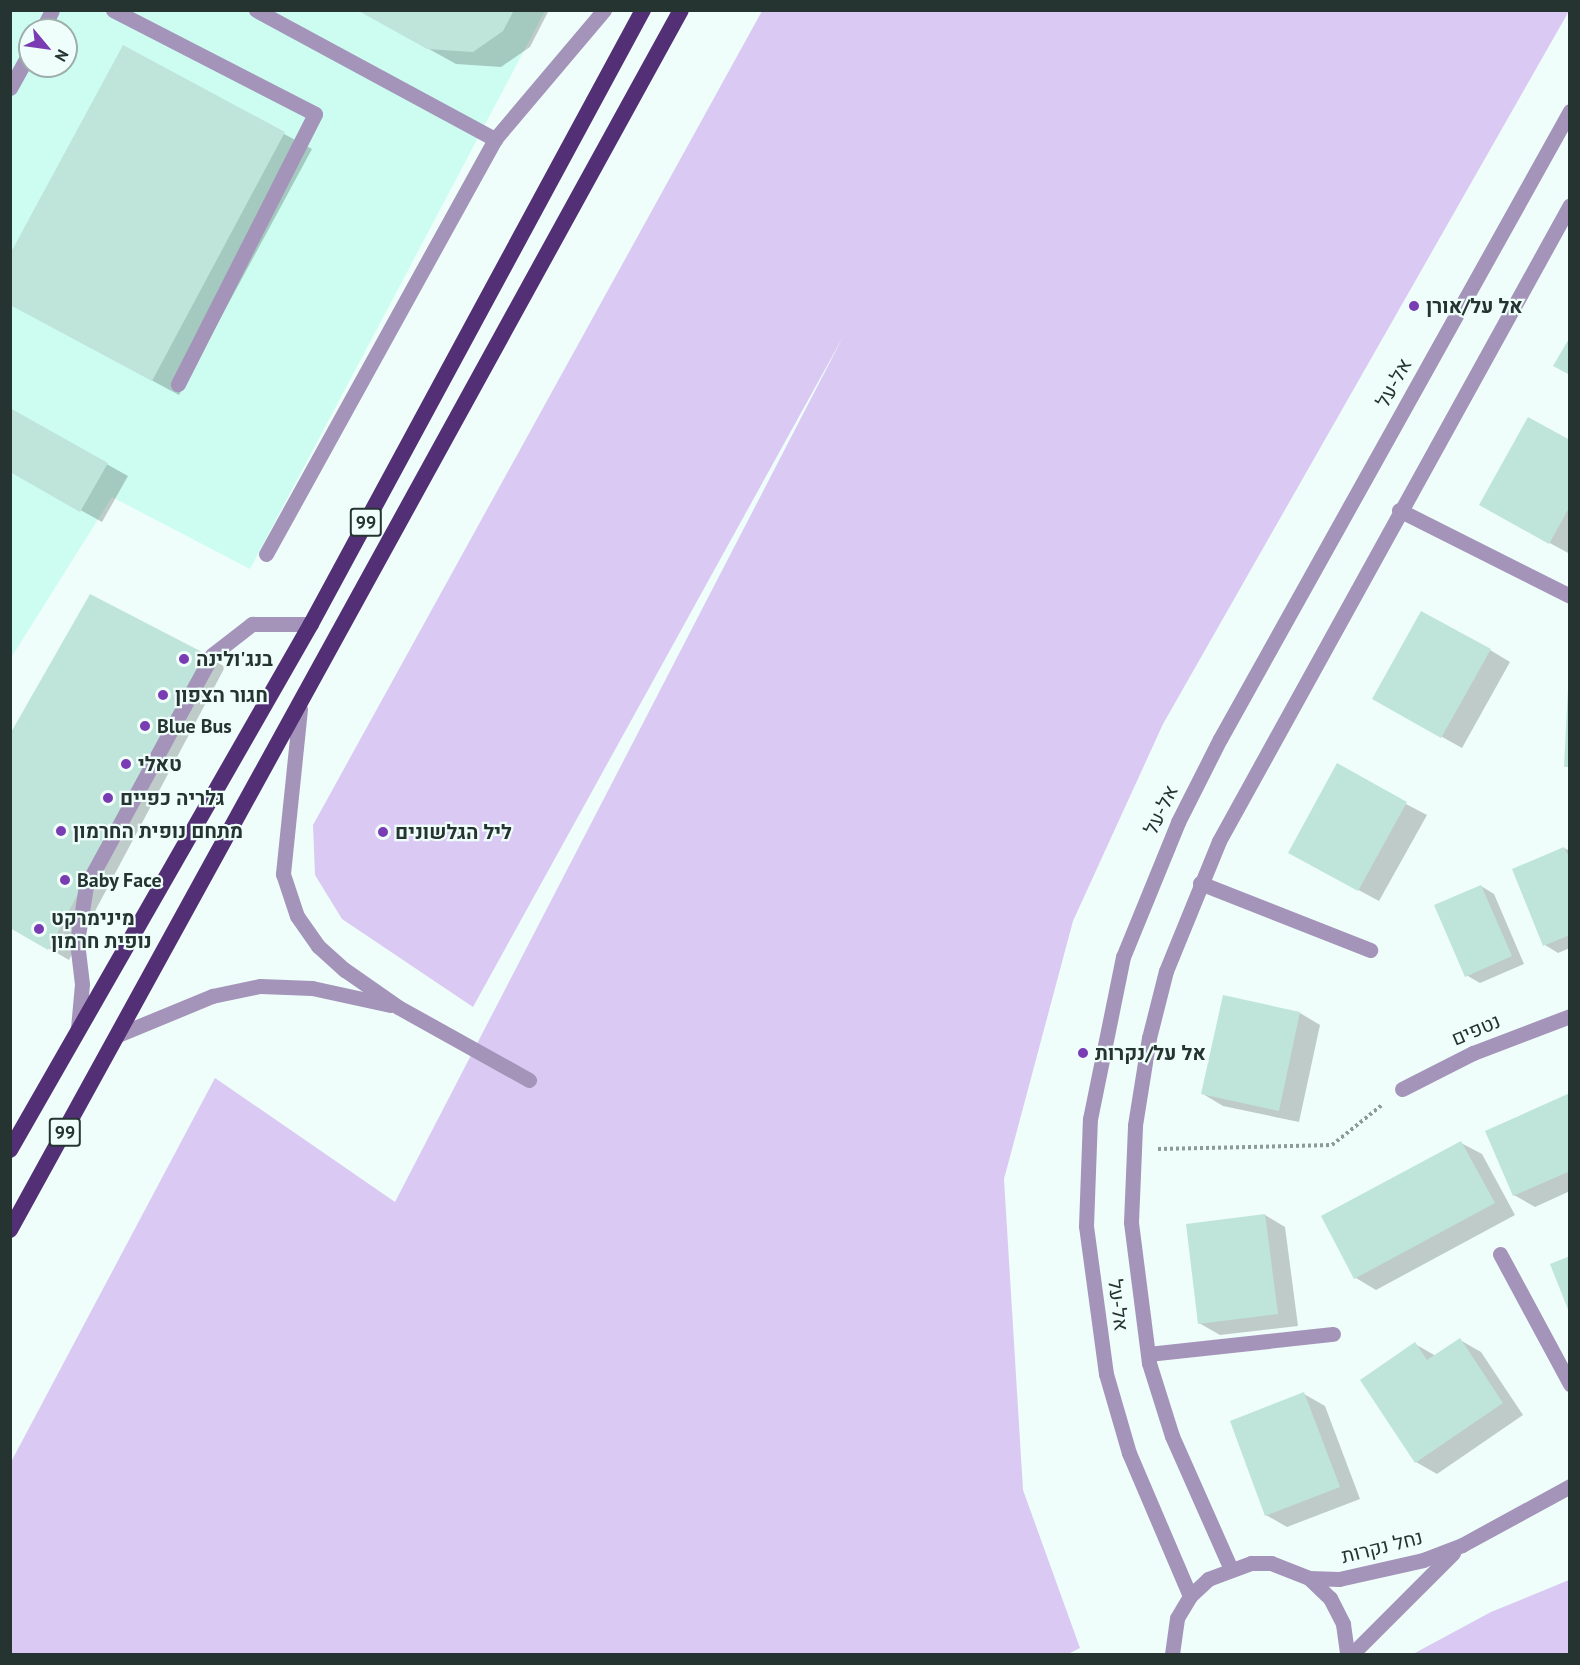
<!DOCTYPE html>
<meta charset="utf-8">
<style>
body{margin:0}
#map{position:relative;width:1580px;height:1665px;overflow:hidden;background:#effefa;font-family:"PT Sans",Heebo,sans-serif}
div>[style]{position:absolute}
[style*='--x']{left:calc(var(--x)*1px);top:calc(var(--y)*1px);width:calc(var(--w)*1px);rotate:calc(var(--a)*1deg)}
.built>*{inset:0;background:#cdfdf1}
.green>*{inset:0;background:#dac9f3}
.shadow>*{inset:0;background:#0003}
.building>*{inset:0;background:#bfe5db}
.path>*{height:4px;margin-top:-2px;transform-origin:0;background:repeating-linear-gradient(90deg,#8c9b98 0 3px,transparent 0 6px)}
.service>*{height:15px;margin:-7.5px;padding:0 7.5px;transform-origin:7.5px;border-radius:7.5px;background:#a494ba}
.minor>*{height:15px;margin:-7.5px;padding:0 7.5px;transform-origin:7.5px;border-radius:7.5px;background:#a494ba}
.tertiary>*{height:15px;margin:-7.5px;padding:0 7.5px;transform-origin:7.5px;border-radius:7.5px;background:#a494ba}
.trunk>*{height:16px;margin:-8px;padding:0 8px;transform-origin:8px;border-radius:8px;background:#533076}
.dots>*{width:16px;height:16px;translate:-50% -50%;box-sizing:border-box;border:3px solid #effefa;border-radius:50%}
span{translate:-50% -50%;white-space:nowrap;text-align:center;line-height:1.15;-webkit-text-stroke:4.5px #effefa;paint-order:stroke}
.shield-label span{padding:2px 4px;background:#effefa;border:2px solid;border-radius:4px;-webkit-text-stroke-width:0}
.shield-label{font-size:18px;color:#253431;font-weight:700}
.poi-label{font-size:20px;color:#253431;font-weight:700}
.left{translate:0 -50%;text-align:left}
.street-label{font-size:20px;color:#253431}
.frame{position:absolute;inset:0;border:12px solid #253431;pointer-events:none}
.north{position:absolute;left:18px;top:18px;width:60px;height:60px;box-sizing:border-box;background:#effefa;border:2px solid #9eadaa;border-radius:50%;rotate:119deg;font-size:16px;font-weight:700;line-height:24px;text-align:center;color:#253431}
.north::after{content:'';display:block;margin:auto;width:21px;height:27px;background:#793cb2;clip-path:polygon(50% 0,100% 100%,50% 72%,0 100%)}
</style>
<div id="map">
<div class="built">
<i style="clip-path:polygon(evenodd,11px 11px,545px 11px,250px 569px,112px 497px,11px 658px,11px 11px,30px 30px,66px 30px,66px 66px,30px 66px,30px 30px)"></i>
</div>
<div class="green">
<i style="clip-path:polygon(762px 11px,1569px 11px,1163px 724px,1073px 921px,1004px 1179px,1023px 1490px,1080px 1648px,1068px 1654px,11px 1654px,11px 1462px,215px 1078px,395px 1202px,844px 335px,473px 1007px,342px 919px,315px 875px,313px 825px)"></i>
<i style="clip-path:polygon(1569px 1580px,1569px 1654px,1413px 1654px,1491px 1612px)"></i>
</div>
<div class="shadow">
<i style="clip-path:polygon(358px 10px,549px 10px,530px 47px,501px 67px,456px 64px)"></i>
<i style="clip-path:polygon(124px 48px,312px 149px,179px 395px,10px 304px)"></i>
<i style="clip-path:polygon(10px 410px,128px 476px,102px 522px,10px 471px)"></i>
<i style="clip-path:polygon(1570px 441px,1570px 554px,1502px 517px)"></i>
<i style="clip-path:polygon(1490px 650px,1510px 662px,1462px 748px,1394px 710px)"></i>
<i style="clip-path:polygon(205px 655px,225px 667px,69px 960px,10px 926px)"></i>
<i style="clip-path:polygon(1406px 804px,1427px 815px,1379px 901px,1310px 864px)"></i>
<i style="clip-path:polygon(1564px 848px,1570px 851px,1570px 948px,1558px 953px,1545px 945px)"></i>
<i style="clip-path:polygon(1481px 886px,1494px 894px,1524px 964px,1480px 983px,1466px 975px)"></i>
<i style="clip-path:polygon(1300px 1013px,1320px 1025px,1299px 1122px,1223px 1106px,1203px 1094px)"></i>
<i style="clip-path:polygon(1570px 1094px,1570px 1191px,1535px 1207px,1514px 1195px)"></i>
<i style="clip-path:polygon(1461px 1143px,1482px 1154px,1515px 1215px,1376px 1290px,1356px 1278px,1323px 1217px)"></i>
<i style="clip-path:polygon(1265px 1215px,1285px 1227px,1298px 1326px,1220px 1335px,1199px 1323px)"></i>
<i style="clip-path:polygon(1460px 1340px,1481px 1352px,1523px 1415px,1437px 1474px,1416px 1462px,1415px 1344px,1436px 1356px)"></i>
<i style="clip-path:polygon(1304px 1394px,1325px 1406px,1360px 1499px,1287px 1527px,1266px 1515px)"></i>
</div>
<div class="building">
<i style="clip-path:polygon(357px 10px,514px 10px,503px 31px,473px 52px,427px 49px)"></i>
<i style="clip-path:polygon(123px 45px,285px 132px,152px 381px,10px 305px,10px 254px)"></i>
<i style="clip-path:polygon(1570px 337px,1570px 375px,1553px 366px)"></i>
<i style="clip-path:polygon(10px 408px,108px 463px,80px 512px,10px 472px)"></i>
<i style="clip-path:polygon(1528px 417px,1570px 440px,1570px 506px,1549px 544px,1479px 505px)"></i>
<i style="clip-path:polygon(90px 594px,206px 654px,48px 950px,10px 928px,10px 734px)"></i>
<i style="clip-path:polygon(1421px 611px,1491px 649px,1441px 738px,1372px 699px)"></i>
<i style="clip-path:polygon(1568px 688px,1570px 688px,1570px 767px,1564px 767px)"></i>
<i style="clip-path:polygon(1337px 763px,1407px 802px,1358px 891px,1288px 853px)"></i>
<i style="clip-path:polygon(1564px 847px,1570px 859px,1570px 935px,1543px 946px,1512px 869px)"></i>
<i style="clip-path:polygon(1481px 885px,1512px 956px,1465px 977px,1434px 905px)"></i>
<i style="clip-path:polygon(1223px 995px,1300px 1012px,1279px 1111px,1201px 1094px)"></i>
<i style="clip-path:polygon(1570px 1093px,1570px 1171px,1513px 1196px,1485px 1131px)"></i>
<i style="clip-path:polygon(1461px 1141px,1495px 1203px,1354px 1279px,1321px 1216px)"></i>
<i style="clip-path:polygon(1265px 1214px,1278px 1314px,1198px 1324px,1186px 1224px)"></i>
<i style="clip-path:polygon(1570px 1256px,1570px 1312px,1569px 1312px,1550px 1264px)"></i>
<i style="clip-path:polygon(1460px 1338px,1503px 1403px,1415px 1463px,1360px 1380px,1415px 1342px,1427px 1360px)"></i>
<i style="clip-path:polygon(1304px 1392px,1340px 1487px,1265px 1516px,1230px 1421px)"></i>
</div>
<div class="path">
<i style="--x:1158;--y:1149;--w:174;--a:-1.3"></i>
<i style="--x:1332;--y:1145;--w:64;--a:-38.7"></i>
</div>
<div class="service">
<i style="--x:113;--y:10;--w:227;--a:27.2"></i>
<i style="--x:315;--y:114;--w:303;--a:116.9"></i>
<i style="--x:256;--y:10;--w:272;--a:28.4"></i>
<i style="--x:1399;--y:510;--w:191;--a:26.7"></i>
<i style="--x:266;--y:554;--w:474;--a:-61.1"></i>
<i style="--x:495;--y:139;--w:169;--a:-49.8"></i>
<i style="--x:300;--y:709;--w:166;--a:95.9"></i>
<i style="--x:283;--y:874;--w:44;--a:71.6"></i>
<i style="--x:297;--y:916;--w:37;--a:55"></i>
<i style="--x:318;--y:946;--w:36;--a:42"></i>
<i style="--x:345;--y:970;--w:65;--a:34.9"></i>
<i style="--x:398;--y:1007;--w:150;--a:29.1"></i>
<i style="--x:1200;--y:883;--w:183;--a:21.5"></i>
<i style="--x:78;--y:1028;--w:44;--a:-84.8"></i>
<i style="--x:82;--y:984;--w:42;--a:-96.8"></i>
<i style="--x:77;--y:942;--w:57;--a:-80.9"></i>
<i style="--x:86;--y:886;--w:263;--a:-61.4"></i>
<i style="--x:212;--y:655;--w:51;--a:-37.8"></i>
<i style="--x:252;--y:624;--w:59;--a:0"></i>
<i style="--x:120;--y:1034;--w:100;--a:-22.4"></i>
<i style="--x:212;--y:996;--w:49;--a:-11.8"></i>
<i style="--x:260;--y:986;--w:52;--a:2.2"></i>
<i style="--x:312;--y:988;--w:80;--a:12.3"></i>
<i style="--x:1500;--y:1254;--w:148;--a:61.7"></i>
<i style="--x:1148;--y:1354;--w:186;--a:-6.2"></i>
</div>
<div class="minor">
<i style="--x:42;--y:30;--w:22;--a:-63"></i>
<i style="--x:10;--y:88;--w:41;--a:-60.9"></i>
<i style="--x:1402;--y:1089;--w:80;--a:-26.9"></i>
<i style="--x:1473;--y:1053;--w:104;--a:-20.9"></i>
<i style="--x:1230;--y:1567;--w:143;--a:-113.9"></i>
<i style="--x:1172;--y:1436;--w:77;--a:-107.5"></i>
<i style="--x:1149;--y:1363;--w:142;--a:-97.3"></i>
<i style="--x:1131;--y:1222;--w:97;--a:-87.6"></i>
<i style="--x:1135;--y:1125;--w:88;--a:-80.9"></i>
<i style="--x:1149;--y:1038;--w:69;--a:-75.8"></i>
<i style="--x:1166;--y:971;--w:140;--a:-67.8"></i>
<i style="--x:1219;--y:841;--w:726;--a:-61.11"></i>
<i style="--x:1309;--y:1578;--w:30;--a:2"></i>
<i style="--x:1339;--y:1579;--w:86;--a:-12.7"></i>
<i style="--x:1423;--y:1560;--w:42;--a:-21"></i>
<i style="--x:1462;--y:1545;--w:123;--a:-28.6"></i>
<i style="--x:1190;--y:1596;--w:155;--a:-113.1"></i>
<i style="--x:1129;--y:1453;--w:82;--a:-106.2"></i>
<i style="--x:1106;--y:1374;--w:149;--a:-97.7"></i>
<i style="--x:1086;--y:1226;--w:107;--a:-87.9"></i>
<i style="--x:1090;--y:1119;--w:165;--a:-78.5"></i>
<i style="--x:1123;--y:957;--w:146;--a:-67.8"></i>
<i style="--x:1178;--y:822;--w:93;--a:-63.2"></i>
<i style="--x:1220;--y:739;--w:719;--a:-60.87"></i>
<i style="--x:1352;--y:1654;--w:143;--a:-45"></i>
</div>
<div class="tertiary">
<i style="--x:1172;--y:1654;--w:36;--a:-82"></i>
<i style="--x:1177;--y:1618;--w:26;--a:-59"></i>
<i style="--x:1190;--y:1596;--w:25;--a:-43"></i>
<i style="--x:1208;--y:1579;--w:46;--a:-20.4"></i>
<i style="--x:1251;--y:1563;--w:20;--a:0"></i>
<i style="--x:1271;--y:1563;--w:41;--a:21.5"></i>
<i style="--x:1309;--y:1578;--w:29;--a:44"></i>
<i style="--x:1330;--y:1598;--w:29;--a:63"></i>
<i style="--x:1343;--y:1624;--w:30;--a:82"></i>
</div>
<div class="trunk">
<i style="--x:10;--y:1150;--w:606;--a:-60.22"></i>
<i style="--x:311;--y:624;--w:698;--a:-61.6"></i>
<i style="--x:10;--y:1230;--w:1392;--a:-61.19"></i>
</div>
<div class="dots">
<i style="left:1414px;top:306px;background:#793cb2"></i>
<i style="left:184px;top:659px;background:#793cb2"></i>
<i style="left:163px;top:695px;background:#793cb2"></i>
<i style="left:145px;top:726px;background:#793cb2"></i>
<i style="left:126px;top:764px;background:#793cb2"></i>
<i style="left:108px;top:798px;background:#793cb2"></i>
<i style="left:61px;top:831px;background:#793cb2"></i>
<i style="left:383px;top:832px;background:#793cb2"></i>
<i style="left:65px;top:880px;background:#793cb2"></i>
<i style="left:39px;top:929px;background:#793cb2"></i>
<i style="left:1083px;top:1053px;background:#793cb2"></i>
</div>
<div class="shield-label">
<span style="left:366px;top:522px">99</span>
<span style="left:65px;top:1132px">99</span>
</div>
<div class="poi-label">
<span class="left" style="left:1426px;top:306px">אל על/אורן</span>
<span class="left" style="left:196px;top:659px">בנג'ולינה</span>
<span class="left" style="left:175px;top:695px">חגור הצפון</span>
<span class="left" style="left:157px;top:726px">Blue Bus</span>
<span class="left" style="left:138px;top:764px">טאלי</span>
<span class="left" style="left:120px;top:798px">גלריה כפיים</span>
<span class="left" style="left:73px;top:831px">מתחם נופית החרמון</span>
<span class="left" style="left:395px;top:832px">ליל הגלשונים</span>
<span class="left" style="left:77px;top:880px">Baby Face</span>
<span class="left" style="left:51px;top:930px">מינימרקט<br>נופית חרמון</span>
<span class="left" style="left:1095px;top:1053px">אל על/נקרות</span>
</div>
<div class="street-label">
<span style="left:1394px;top:383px;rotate:-61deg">אל-על</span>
<span style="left:1161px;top:810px;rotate:-64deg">אל-על</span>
<span style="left:1476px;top:1030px;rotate:-23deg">נטפים</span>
<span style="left:1118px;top:1305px;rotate:83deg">אל-על</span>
<span style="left:1382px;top:1547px;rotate:-14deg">נחל נקרות</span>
</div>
<div class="frame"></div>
<div class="north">N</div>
</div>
